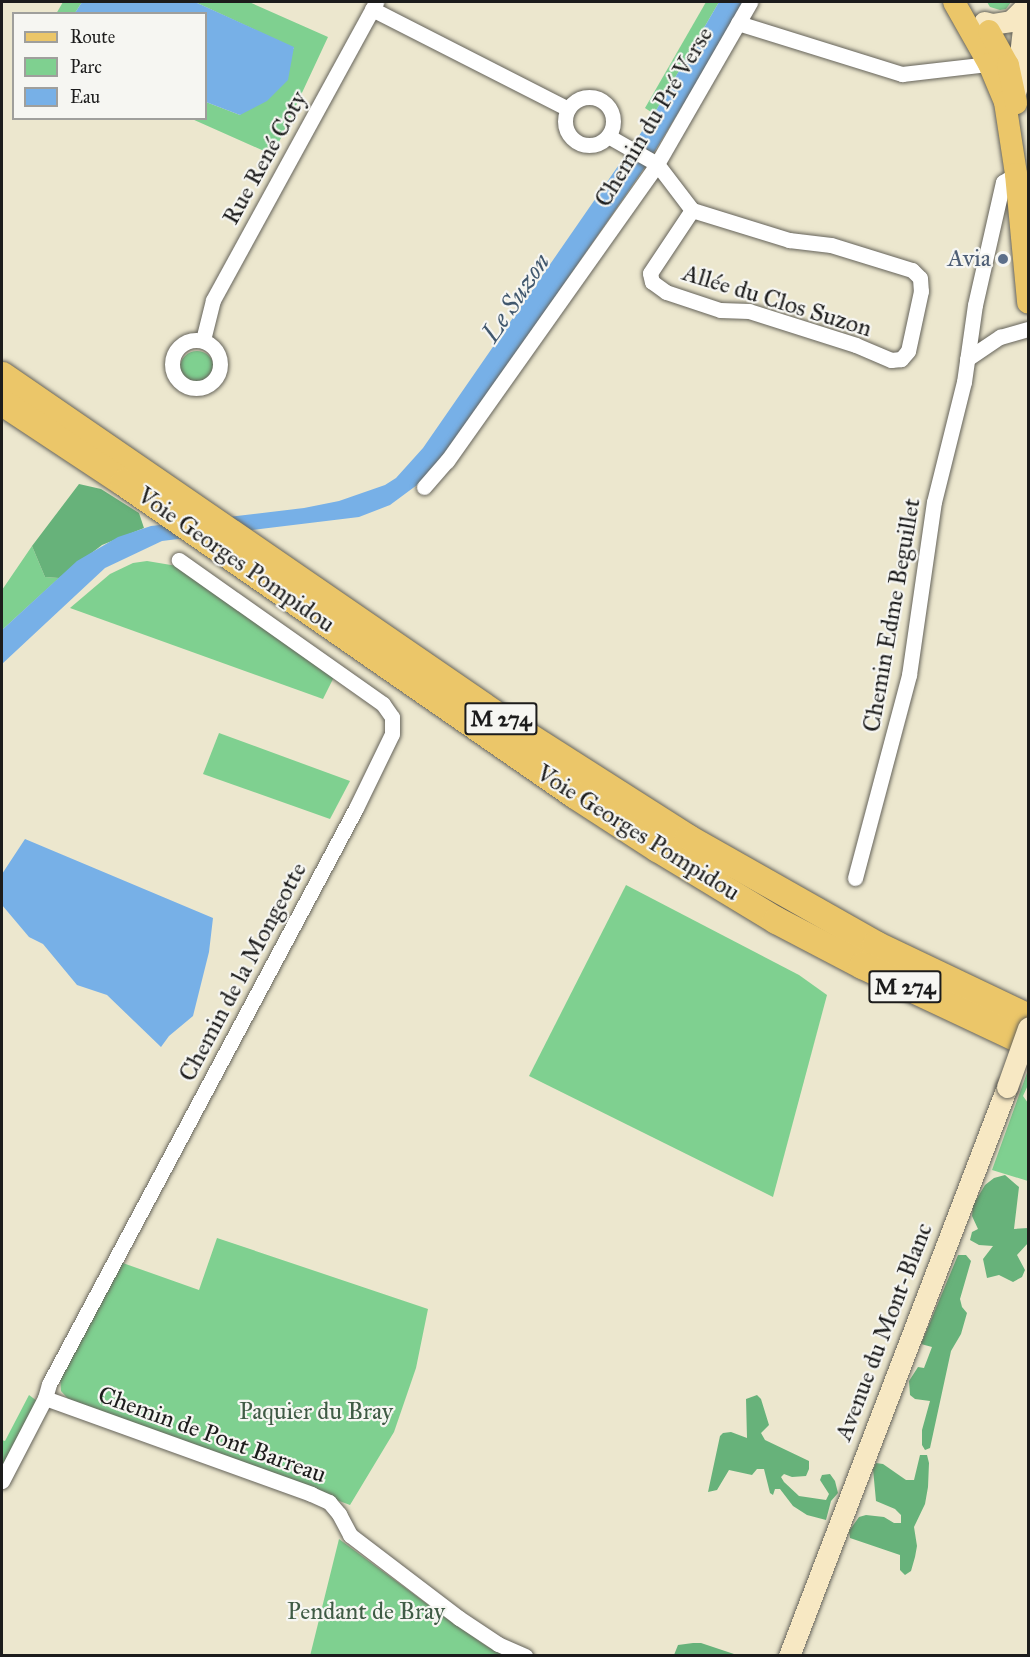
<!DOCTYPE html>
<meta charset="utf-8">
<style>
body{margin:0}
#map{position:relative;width:1030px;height:1657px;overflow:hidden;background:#ece7ce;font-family:"IM FELL Great Primer",serif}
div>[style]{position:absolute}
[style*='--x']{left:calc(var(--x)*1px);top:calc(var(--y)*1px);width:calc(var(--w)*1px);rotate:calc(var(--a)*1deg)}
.green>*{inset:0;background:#7fd090}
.round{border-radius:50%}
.forest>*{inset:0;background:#67b27a}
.water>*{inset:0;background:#77b0e7}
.roads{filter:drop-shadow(0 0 2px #65635a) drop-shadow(0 0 2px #65635a)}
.street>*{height:15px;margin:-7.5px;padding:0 7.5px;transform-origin:7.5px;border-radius:7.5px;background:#fff}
.street>.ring{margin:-7.5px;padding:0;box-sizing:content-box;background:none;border:15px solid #fff;border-radius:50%}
.secondary>*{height:21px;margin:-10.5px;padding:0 10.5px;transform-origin:10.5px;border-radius:10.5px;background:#f7e8c3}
.primary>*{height:22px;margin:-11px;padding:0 11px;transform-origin:11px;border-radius:11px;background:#ebc669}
.highway>*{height:27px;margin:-13.5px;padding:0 13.5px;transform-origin:13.5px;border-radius:13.5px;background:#ebc669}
.bridges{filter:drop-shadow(0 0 2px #65635a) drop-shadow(0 0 2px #65635a)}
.secondary-bridge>*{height:21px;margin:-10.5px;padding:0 10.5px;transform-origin:10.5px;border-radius:10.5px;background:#f7e8c3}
.dots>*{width:16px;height:16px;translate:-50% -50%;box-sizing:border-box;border:3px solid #f6f6f2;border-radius:50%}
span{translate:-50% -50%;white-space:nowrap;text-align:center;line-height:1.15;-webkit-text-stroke:4.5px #f6f6f2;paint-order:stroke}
.shield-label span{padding:2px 4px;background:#f6f6f2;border:2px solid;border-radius:4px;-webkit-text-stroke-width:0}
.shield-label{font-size:22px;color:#1c1c1c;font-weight:700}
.street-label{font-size:24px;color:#1c1c1c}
.service-label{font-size:24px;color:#4e5e75}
.right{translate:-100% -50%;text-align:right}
.park-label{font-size:24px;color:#3f5b45}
.water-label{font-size:26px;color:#40576d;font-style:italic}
.frame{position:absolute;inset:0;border:3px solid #1c1c1c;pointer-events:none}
.legend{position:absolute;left:12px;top:12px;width:195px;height:108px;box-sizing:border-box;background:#f6f6f2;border:2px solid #9f9f9c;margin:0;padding:8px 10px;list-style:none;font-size:18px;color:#1c1c1c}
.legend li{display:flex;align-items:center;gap:12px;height:30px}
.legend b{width:30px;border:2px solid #9f9f9c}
</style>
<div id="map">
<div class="green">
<i style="clip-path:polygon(63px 2px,82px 2px,75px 13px,56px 14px)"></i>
<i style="clip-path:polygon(195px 2px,249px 2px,328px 37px,273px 155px,192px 119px,206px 118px,206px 102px,240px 115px,294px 48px)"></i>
<i style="clip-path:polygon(706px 2px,719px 2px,654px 114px,645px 108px)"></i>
<i style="clip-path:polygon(987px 2px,1011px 2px,1006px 9px,1000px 10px,990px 7px)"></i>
<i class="round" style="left:180px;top:351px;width:34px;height:34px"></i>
<i style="clip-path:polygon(32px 546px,45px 577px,59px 578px,2px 630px,2px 590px)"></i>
<i style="clip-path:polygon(147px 561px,177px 566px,335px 675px,323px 699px,70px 608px,110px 574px,133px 563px)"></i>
<i style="clip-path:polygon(219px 733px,350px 781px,330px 819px,203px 774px)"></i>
<i style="clip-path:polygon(626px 885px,799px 975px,827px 995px,773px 1197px,529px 1076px)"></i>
<i style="clip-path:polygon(1028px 1070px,1028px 1085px,1023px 1096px,1028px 1103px,1028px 1181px,992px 1170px)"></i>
<i style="clip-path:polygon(217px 1238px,428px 1309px,416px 1368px,394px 1432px,350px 1505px,70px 1401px,61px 1391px,60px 1375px,120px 1262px,199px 1290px)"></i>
<i style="clip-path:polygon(29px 1395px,37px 1401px,2px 1473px,2px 1440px,5px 1441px)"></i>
<i style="clip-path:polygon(339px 1539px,450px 1621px,488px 1647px,506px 1655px,310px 1656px)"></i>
</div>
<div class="forest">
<i style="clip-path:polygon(79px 484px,101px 489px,139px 513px,144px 528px,102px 545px,59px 578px,45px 577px,32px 546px)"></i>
<i style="clip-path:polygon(1005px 1175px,1019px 1187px,1014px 1229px,1028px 1228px,1028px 1243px,1017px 1255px,1025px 1270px,1022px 1277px,1013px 1282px,999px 1275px,987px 1278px,983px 1259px,993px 1246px,979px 1245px,970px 1240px,972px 1232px,978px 1229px,972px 1216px,973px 1205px,985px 1185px,994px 1178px)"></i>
<i style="clip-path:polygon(958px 1255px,966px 1255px,971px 1261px,960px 1299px,962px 1307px,967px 1313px,961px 1334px,951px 1351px,930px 1448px,925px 1450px,922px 1445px,922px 1430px,930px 1401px,915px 1399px,910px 1395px,909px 1381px,918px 1367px,924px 1368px,932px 1347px,921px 1344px)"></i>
<i style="clip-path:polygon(757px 1395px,761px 1399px,769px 1425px,761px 1433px,765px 1440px,809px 1461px,809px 1469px,806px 1476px,792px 1477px,784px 1474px,781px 1477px,784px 1482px,799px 1496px,826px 1500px,829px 1494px,820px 1480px,822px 1475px,830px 1474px,835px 1481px,838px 1493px,831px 1501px,826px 1520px,807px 1515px,793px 1506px,780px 1489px,775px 1489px,773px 1495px,770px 1493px,764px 1469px,757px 1469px,752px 1475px,729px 1470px,717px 1490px,708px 1492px,720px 1436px,723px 1433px,731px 1432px,747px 1438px,746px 1399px)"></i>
<i style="clip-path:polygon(920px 1455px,927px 1455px,929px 1463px,928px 1487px,925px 1504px,914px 1527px,917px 1546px,915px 1557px,911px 1571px,905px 1575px,900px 1570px,900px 1555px,850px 1538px,849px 1531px,859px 1517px,866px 1515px,884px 1517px,894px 1523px,901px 1523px,901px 1515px,895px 1509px,876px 1501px,873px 1469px,876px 1463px,883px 1464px,906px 1480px,914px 1480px)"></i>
<i style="clip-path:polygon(693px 1643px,701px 1643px,737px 1655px,674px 1655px,678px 1645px)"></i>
</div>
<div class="water">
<i style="clip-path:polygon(82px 2px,195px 2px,294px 47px,288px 80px,267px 101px,240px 115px,206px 102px,206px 14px,75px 13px)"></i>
<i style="clip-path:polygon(719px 2px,746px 2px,645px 167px,444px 457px,417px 485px,390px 505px,359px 517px,162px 541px,105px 568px,2px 664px,2px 630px,77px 561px,118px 537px,151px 526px,304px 508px,339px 501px,385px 485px,396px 478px,423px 448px,654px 114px)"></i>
<i style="clip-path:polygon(25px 839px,213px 918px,209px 952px,193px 1016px,169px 1036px,161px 1047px,107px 995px,77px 985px,43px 944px,29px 937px,2px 905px,2px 874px)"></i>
</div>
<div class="roads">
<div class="street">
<i style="--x:372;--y:9;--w:220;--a:27"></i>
<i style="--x:738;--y:23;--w:172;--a:17.3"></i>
<i style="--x:902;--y:74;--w:88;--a:-6.6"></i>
<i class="ring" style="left:565px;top:97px;width:33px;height:33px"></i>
<i style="--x:608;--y:136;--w:56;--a:29.7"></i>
<i style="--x:657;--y:164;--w:58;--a:52.7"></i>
<i style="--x:692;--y:210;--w:102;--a:17.2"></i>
<i style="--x:789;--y:240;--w:42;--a:6.8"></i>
<i style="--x:831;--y:245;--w:85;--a:17.2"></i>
<i style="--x:912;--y:270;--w:11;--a:45"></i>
<i style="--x:920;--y:278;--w:13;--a:86"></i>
<i style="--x:921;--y:291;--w:61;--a:102.2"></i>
<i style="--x:908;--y:351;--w:11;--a:131"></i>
<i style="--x:901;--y:359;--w:10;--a:174"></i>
<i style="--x:891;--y:360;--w:38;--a:-157"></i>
<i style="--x:856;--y:345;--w:112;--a:-162.4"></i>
<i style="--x:749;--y:311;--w:29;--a:-178"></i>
<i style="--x:720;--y:310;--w:57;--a:-161.6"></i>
<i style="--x:666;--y:292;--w:17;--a:-144"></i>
<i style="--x:652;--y:282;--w:9;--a:-103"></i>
<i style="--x:650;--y:273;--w:76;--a:-56.3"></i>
<i class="ring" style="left:172px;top:340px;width:33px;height:33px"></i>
<i style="--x:203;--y:340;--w:41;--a:-76"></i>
<i style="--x:213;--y:300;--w:340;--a:-61.3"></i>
<i style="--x:967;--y:359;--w:40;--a:-34"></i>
<i style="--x:1000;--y:337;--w:29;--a:-16"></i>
<i style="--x:424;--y:487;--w:35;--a:-49"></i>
<i style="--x:447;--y:461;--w:364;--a:-54.7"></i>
<i style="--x:657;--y:164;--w:187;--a:-60.1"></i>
<i style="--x:855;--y:878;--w:210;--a:-75.1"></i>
<i style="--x:909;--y:675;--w:175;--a:-81.8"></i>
<i style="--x:934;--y:502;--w:124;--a:-76"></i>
<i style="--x:964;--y:382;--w:78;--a:-81.9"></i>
<i style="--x:975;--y:305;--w:126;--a:-77.2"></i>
<i style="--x:1003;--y:182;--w:15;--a:-32"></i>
<i style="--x:45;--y:1398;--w:283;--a:19.8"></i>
<i style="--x:311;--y:1494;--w:20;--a:24"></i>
<i style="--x:329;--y:1502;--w:16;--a:50"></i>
<i style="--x:339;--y:1514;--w:24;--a:62"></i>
<i style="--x:350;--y:1535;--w:137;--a:37.3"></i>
<i style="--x:459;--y:1618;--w:47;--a:33.7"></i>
<i style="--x:498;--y:1644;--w:30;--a:24"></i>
<i style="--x:2;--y:1481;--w:93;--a:-62.6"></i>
<i style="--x:45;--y:1398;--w:15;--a:-74"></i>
<i style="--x:49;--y:1384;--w:653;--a:-61.94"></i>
<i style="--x:356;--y:808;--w:82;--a:-64.1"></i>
<i style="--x:392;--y:734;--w:17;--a:-90"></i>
<i style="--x:392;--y:717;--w:16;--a:-125"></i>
<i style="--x:383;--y:704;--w:250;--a:-144.8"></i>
</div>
<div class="secondary">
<i style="--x:984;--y:22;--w:8;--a:14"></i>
<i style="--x:992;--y:24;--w:19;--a:-9"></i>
<i style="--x:1011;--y:21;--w:21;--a:-45"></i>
<i style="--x:1016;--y:90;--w:89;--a:-83.5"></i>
<i style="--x:789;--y:1656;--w:609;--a:-69.04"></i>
</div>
<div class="primary">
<i style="--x:954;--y:2;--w:71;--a:60.6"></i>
<i style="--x:989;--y:64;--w:41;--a:67.2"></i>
<i style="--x:1005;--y:102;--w:73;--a:81.3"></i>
<i style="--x:1016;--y:174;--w:129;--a:84.6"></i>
<i style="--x:989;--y:31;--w:39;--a:61"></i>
<i style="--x:1008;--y:65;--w:39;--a:78"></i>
</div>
<div class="highway">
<i style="--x:2;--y:375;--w:621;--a:34.51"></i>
<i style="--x:514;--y:727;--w:206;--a:32.5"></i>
<i style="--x:688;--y:838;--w:215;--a:29.5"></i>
<i style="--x:875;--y:944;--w:170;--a:25.5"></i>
<i style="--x:2;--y:402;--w:145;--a:33.5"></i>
<i style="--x:123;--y:482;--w:550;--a:34.7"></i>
<i style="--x:575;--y:795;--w:98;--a:32.9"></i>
<i style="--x:657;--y:848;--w:139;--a:31.2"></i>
<i style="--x:776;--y:920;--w:97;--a:27.6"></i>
<i style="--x:862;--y:965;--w:183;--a:25.2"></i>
</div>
</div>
<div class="bridges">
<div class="secondary-bridge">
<i style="--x:1007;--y:1087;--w:63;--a:-70.4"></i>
</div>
</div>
<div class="dots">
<i style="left:1003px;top:259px;background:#5c6f8a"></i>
</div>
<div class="shield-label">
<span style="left:501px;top:719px">M 274</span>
<span style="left:905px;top:987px">M 274</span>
</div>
<div class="street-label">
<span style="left:654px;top:117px;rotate:-59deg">Chemin du Pré Verse</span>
<span style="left:265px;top:158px;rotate:-61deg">Rue René Coty</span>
<span style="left:777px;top:301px;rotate:17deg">Allée du Clos Suzon</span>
<span style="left:236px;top:560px;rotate:35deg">Voie Georges Pompidou</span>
<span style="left:892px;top:615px;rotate:-80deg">Chemin Edme Beguillet</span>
<span style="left:638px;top:833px;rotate:32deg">Voie Georges Pompidou</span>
<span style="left:243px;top:972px;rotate:-62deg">Chemin de la Mongeotte</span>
<span style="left:884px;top:1332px;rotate:-69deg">Avenue du Mont-Blanc</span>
<span style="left:212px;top:1435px;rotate:20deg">Chemin de Pont Barreau</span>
</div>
<div class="service-label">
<span class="right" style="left:991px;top:259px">Avia</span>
</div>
<div class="park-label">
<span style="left:316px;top:1412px">Paquier du Bray</span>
<span style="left:366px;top:1612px">Pendant de Bray</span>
</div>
<div class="water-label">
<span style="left:516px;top:298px;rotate:-56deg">Le Suzon</span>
</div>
<div class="frame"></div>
<ul class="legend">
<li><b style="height:8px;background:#ebc669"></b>Route</li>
<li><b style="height:16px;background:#7fd090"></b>Parc</li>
<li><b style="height:16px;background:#77b0e7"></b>Eau</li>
</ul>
</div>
